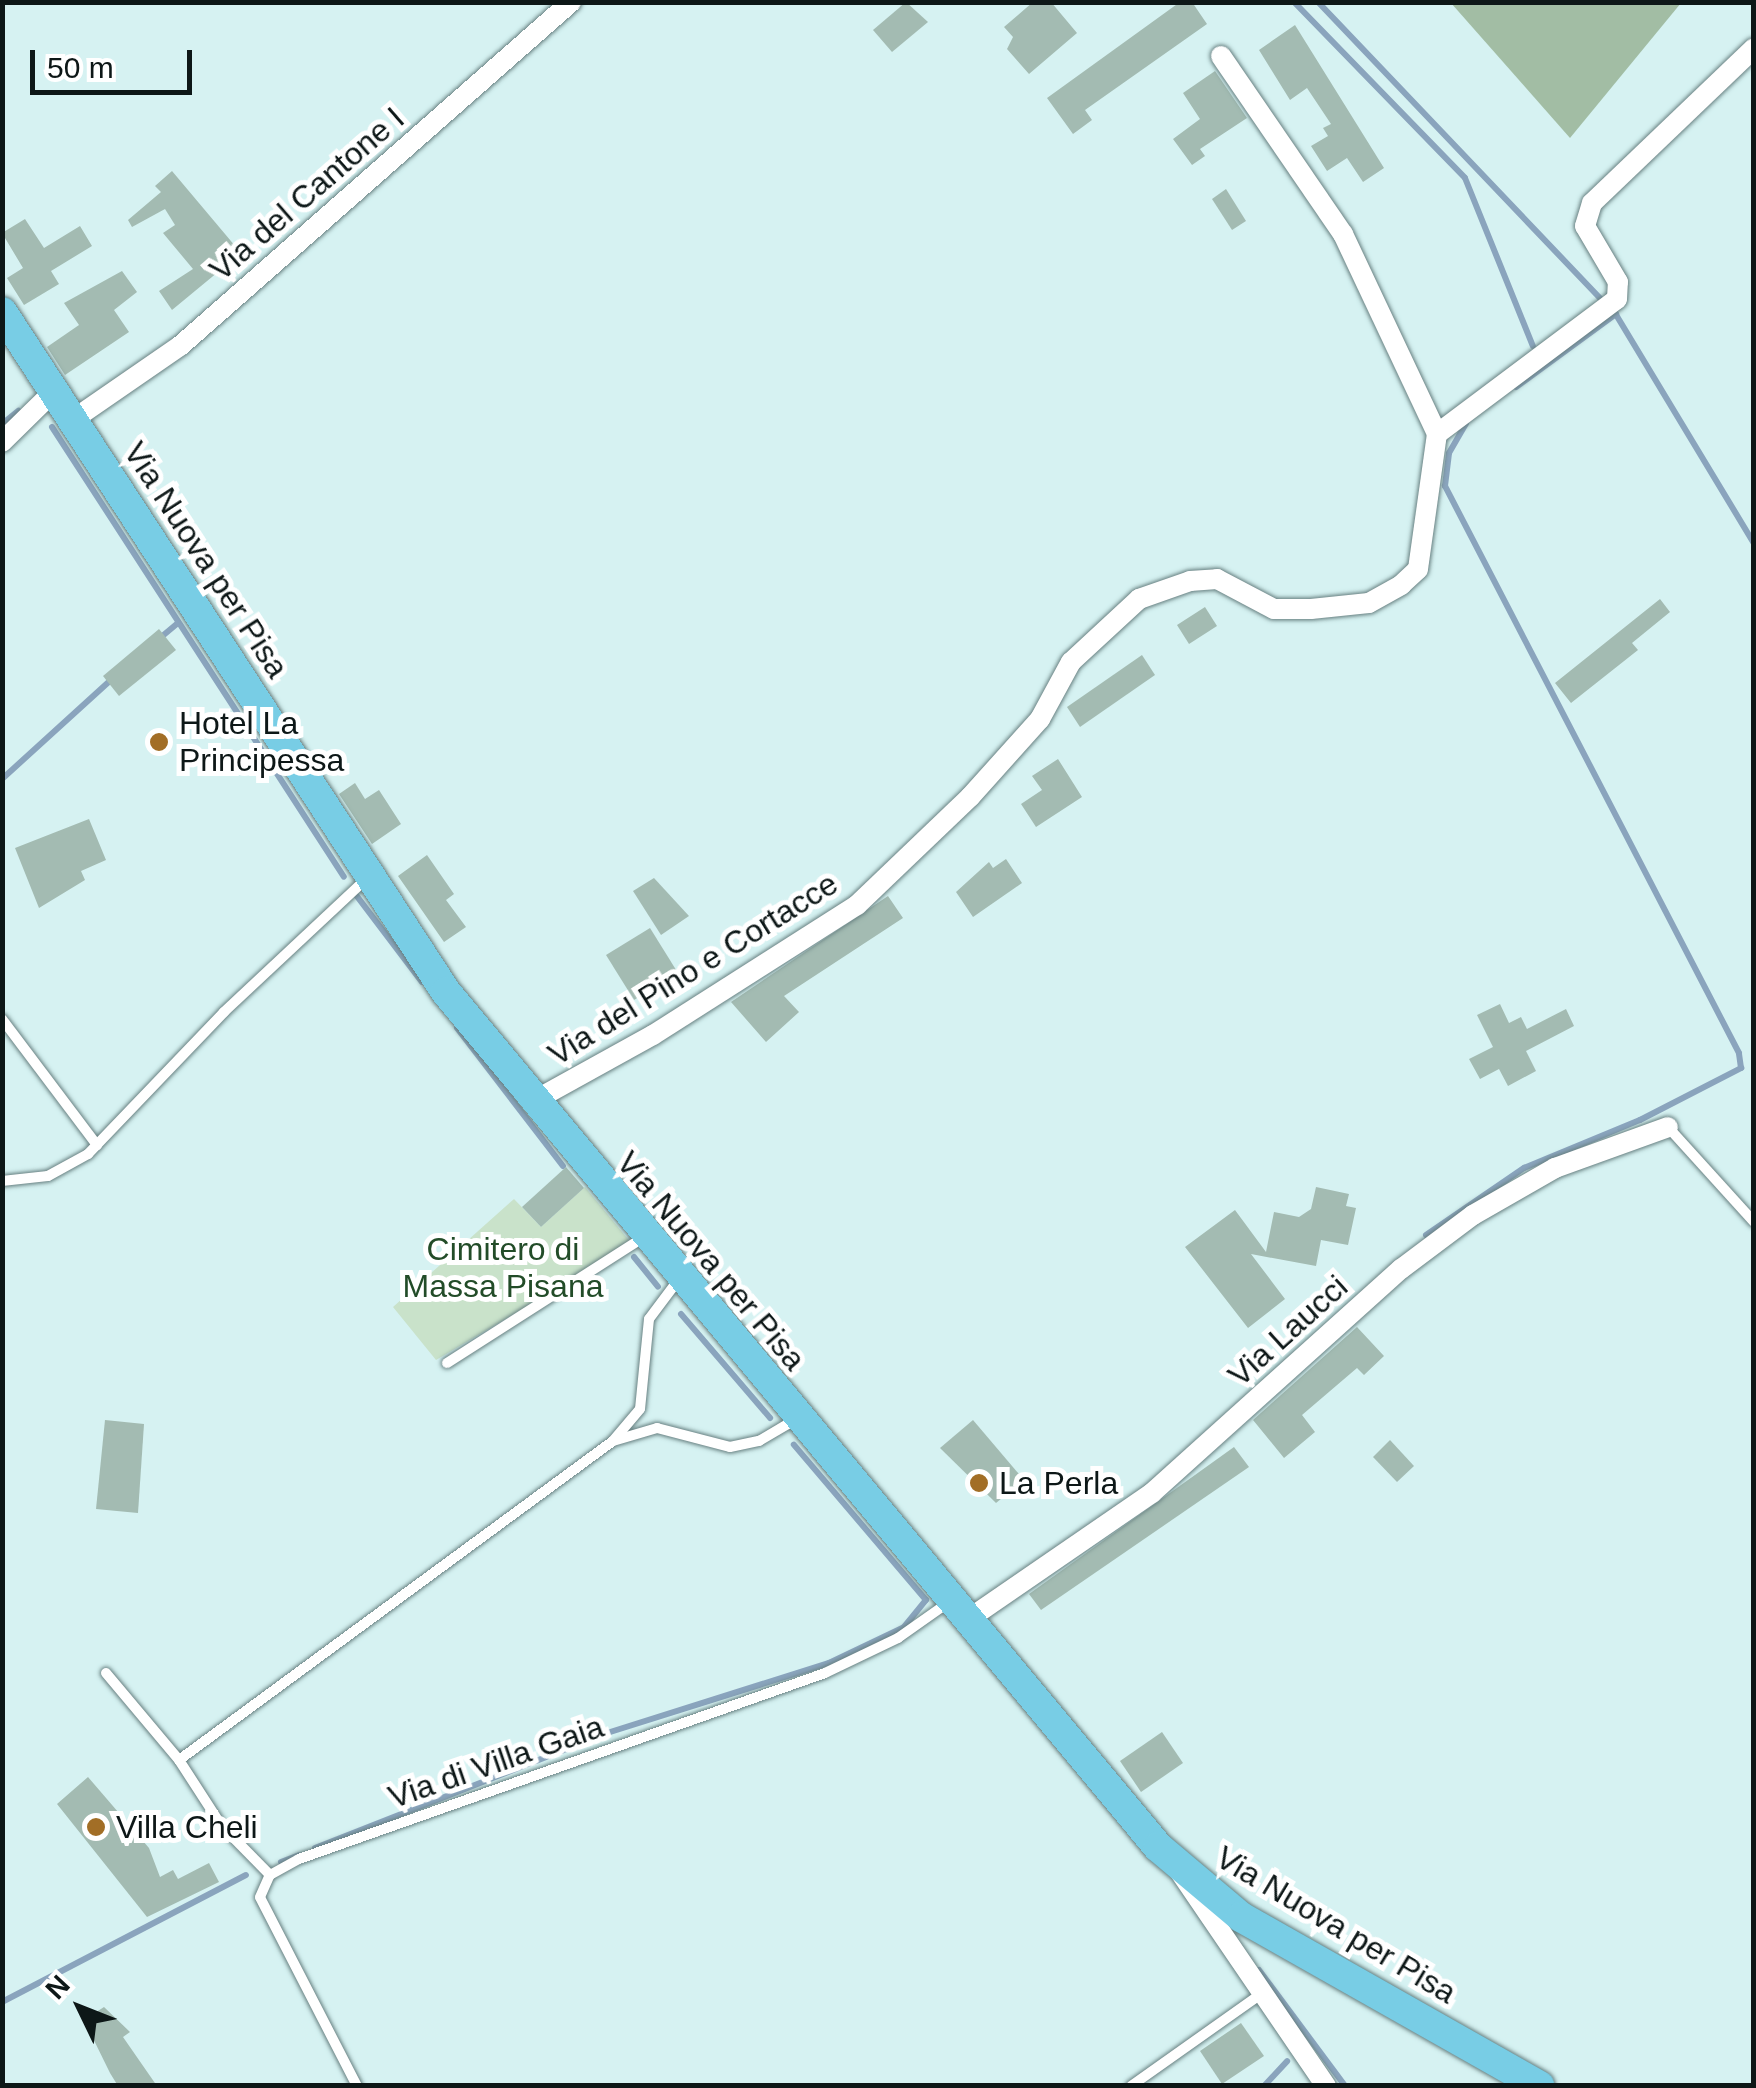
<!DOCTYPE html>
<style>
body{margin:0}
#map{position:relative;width:1756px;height:2088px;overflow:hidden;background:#d6f2f2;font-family:Arial,sans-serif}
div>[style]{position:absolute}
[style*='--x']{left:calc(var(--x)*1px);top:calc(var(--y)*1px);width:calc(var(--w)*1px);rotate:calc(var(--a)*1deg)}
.green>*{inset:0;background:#c9e2ca}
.forest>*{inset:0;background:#a2bda4}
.stream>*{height:6px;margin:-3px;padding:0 3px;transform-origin:3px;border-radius:3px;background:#8aa4bd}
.building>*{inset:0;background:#a3bbb2}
.roads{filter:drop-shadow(0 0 2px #678081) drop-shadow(0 0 2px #678081)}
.lane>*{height:10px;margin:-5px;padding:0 5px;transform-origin:5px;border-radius:5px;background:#fff}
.street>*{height:20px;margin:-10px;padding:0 10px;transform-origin:10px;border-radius:10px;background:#fff}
.primary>*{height:30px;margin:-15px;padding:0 15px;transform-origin:15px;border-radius:15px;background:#78cde5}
.dots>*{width:28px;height:28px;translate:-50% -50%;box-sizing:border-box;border:5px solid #fff;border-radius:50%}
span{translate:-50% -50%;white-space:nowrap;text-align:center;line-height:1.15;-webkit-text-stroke:10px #fff;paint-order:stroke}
.street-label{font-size:32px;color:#0d1717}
.poi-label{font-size:32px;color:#0d1717}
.left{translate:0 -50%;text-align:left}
.park-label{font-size:32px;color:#224c28}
.frame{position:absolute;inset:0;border:5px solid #0d1717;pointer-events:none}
.north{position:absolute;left:30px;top:1958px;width:100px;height:100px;-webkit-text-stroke:8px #fff;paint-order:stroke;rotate:313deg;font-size:28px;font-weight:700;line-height:40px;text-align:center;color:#0d1717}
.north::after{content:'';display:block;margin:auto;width:35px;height:45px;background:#0d1717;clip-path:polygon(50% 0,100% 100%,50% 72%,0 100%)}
.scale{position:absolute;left:30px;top:50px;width:162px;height:45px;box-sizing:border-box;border:5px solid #0d1717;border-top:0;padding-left:12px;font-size:30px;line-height:35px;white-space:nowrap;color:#0d1717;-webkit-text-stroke:8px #fff;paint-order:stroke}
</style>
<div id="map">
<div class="green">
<i style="clip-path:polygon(585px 1187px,632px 1244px,436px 1360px,393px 1307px,514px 1199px,541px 1227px)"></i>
</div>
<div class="forest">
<i style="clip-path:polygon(1451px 3px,1681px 3px,1570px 138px)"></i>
</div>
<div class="stream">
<i style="--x:1294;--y:2;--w:245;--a:45.8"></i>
<i style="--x:1465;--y:178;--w:181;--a:68"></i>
<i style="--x:1318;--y:2;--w:417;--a:46.4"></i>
<i style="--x:1615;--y:313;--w:269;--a:58.9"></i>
<i style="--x:1516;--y:387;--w:124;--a:-36.1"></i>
<i style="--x:2;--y:424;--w:21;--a:-39"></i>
<i style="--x:52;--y:427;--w:536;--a:57.02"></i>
<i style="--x:160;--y:638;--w:23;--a:-40"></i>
<i style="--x:2;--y:779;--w:149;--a:-42.3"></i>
<i style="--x:356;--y:895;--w:109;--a:52.8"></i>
<i style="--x:457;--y:1028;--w:174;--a:52.5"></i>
<i style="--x:1426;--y:1235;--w:119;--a:-34.4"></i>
<i style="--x:1524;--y:1168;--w:126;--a:-22.5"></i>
<i style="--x:1640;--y:1120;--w:114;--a:-27.2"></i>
<i style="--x:1741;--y:1068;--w:15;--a:-98"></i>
<i style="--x:1739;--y:1053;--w:639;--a:-117.41"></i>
<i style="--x:1445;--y:486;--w:33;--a:-83"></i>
<i style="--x:1449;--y:453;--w:34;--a:-60"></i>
<i style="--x:634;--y:1257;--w:38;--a:51"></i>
<i style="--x:681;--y:1314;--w:137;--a:49.4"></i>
<i style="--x:315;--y:1848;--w:314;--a:-21.5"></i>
<i style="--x:607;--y:1733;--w:233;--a:-17.5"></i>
<i style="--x:829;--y:1663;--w:83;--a:-25.6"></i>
<i style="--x:904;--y:1627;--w:35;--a:-51"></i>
<i style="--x:926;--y:1600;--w:204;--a:-130.4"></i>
<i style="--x:281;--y:1862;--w:19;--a:-21"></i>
<i style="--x:1259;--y:1970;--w:144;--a:53.4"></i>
<i style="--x:2;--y:2002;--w:275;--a:-27.5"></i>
<i style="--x:1264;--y:2086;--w:34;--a:-47"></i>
</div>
<div class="building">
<i style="clip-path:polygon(906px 2px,928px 22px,892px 52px,873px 30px)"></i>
<i style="clip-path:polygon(1033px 2px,1051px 2px,1077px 33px,1029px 74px,1007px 49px,1013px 37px,1004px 27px)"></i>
<i style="clip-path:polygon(1180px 2px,1192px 2px,1207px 24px,1085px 110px,1092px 120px,1073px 134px,1047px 98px)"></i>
<i style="clip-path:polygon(1295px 25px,1384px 168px,1363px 182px,1347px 158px,1327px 171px,1311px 146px,1328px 136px,1323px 128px,1331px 124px,1307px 88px,1290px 100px,1259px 50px)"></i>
<i style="clip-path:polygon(1215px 71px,1247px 118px,1200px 149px,1205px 156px,1192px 165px,1173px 139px,1200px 119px,1183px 93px)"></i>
<i style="clip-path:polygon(172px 171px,241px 253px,172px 310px,159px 291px,193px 269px,163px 233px,175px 225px,165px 209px,132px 227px,128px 220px,161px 192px,155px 186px)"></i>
<i style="clip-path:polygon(1226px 189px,1246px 221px,1232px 230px,1212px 199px)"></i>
<i style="clip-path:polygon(25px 219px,44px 248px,80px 226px,92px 246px,51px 271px,59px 284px,24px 305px,7px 278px,23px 268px,2px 233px)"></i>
<i style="clip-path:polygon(122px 271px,137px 292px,114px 310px,129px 332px,65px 375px,47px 347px,79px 325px,64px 303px)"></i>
<i style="clip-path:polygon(1660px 599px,1670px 612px,1632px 643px,1638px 650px,1571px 703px,1555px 683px)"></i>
<i style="clip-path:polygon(1205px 607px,1217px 626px,1189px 644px,1177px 625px)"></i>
<i style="clip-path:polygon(159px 629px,176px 650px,119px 696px,103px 676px)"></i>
<i style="clip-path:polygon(1142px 655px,1155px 675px,1080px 727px,1067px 707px)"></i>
<i style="clip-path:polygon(1058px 759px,1082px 797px,1036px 827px,1021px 804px,1042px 790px,1032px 776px)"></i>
<i style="clip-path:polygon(355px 783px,365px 799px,379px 790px,401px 824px,372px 844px,339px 794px)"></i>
<i style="clip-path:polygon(89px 819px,106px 860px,81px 871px,85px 880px,39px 908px,15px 848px)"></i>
<i style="clip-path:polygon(427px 855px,454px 894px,446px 900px,466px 927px,444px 942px,398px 876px)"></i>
<i style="clip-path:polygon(1006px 859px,1022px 883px,973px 917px,956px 892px,989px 862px,993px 868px)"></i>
<i style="clip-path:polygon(654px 878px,689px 916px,661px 935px,633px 891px)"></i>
<i style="clip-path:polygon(888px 896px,903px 918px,784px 996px,799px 1012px,766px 1042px,731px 1002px)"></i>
<i style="clip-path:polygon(650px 928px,678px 973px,634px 1000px,606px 955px)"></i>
<i style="clip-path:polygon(1500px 1004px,1509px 1023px,1521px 1017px,1527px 1029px,1566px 1009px,1574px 1026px,1526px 1051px,1536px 1071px,1508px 1086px,1499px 1069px,1480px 1079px,1469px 1059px,1493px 1047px,1477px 1015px)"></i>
<i style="clip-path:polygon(566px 1167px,584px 1188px,541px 1227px,522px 1207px)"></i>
<i style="clip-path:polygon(1316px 1187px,1349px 1194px,1346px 1206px,1356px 1208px,1348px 1245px,1321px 1240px,1316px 1266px,1251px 1254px,1285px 1299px,1248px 1328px,1185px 1247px,1235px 1210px,1266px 1252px,1274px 1212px,1299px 1217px,1311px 1209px)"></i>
<i style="clip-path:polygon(1357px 1327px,1384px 1356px,1364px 1375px,1357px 1368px,1302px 1415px,1315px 1432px,1284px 1458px,1253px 1420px)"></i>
<i style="clip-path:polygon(105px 1420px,144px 1424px,138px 1513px,96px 1509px)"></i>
<i style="clip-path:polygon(973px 1420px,1024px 1480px,996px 1503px,940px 1448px)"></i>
<i style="clip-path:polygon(1390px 1440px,1414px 1466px,1397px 1482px,1373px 1457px)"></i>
<i style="clip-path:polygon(1234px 1447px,1249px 1467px,1041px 1610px,1029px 1594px)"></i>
<i style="clip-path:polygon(1162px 1732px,1183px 1763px,1141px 1792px,1120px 1761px)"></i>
<i style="clip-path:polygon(88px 1777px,149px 1848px,160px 1877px,173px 1870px,178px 1879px,209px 1863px,219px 1882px,147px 1917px,57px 1804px)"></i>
<i style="clip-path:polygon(104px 2007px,130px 2032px,123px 2037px,157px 2086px,118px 2086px,110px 2073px,84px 2020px)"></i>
<i style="clip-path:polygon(1241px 2023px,1264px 2056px,1222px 2084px,1200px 2051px)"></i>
</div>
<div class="roads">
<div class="lane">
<i style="--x:2;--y:1019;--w:158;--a:53"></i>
<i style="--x:1668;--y:1127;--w:128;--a:47.8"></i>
<i style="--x:2;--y:1181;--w:46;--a:-6.2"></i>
<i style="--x:48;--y:1176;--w:46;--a:-28.8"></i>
<i style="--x:88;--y:1154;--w:197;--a:-46.2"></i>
<i style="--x:224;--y:1012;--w:196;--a:-43.1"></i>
<i style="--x:679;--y:1279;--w:50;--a:126.9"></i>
<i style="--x:649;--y:1319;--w:90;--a:95.7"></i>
<i style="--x:640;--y:1409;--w:42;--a:130.2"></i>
<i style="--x:613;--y:1441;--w:46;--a:-16.5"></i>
<i style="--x:657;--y:1428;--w:75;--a:14.6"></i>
<i style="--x:730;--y:1447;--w:30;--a:-12"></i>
<i style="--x:759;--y:1441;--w:45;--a:-30.5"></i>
<i style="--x:447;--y:1363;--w:234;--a:-32.6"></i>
<i style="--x:106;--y:1673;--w:114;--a:50"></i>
<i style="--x:179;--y:1760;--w:77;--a:57.1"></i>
<i style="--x:221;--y:1825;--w:70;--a:45.6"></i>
<i style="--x:179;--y:1760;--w:539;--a:-36.32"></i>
<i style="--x:357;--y:2086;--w:212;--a:-117.2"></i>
<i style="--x:260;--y:1897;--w:24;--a:-66"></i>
<i style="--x:270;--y:1875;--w:33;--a:-29"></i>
<i style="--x:299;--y:1859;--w:558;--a:-19.47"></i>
<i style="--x:825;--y:1673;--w:81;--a:-25.6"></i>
<i style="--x:898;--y:1638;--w:62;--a:-35.2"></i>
<i style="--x:1131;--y:2086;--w:159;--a:-35.3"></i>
</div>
<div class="street">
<i style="--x:1221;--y:56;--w:216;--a:55.6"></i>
<i style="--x:1343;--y:234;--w:221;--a:64.8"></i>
<i style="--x:74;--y:419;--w:129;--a:-34.6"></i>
<i style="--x:180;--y:346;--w:521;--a:-41.34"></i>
<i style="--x:2;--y:442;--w:73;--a:-44.4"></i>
<i style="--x:532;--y:1102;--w:138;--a:-29"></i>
<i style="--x:653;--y:1035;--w:242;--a:-32.5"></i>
<i style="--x:857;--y:905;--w:156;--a:-43.7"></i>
<i style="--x:970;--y:797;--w:105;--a:-48.1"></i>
<i style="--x:1040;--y:719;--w:65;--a:-61.5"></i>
<i style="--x:1071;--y:662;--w:93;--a:-42.8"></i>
<i style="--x:1139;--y:599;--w:54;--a:-19.4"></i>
<i style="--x:1190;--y:581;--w:27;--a:-4"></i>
<i style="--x:1217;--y:579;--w:64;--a:27.8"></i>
<i style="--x:1274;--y:609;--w:37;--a:0"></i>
<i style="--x:1311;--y:609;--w:58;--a:-5.9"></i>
<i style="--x:1369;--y:603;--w:37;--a:-29"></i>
<i style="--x:1401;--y:585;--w:23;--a:-43"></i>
<i style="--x:1418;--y:569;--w:136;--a:-82"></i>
<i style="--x:1437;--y:434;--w:225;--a:-36.9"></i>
<i style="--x:1617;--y:299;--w:17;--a:-87"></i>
<i style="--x:1618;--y:282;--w:65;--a:-120.5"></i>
<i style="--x:1585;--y:226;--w:24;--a:-73"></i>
<i style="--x:1592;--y:203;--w:224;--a:-43.7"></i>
<i style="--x:970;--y:1618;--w:221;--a:-34.5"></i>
<i style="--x:1152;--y:1493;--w:335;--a:-42"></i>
<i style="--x:1401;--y:1269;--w:90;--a:-36.9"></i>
<i style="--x:1473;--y:1215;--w:95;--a:-29.8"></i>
<i style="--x:1555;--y:1168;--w:120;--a:-19.9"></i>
<i style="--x:1178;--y:1869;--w:263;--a:55.7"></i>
</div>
<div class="primary">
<i style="--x:2;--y:312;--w:812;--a:56.86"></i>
<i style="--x:446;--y:992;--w:1113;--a:50.21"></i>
<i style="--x:1158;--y:1847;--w:109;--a:40.1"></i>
<i style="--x:1241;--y:1917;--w:343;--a:29.5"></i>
</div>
</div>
<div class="dots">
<i style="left:159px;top:742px;background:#a26e26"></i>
<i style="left:979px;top:1483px;background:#a26e26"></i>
<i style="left:96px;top:1827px;background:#a26e26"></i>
</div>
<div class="street-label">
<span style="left:307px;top:194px;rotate:-41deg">Via del Cantone I</span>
<span style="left:206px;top:560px;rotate:57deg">Via Nuova per Pisa</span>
<span style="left:693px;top:969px;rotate:-32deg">Via del Pino e Cortacce</span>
<span style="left:711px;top:1261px;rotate:50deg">Via Nuova per Pisa</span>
<span style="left:1288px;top:1331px;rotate:-42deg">Via Laucci</span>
<span style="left:496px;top:1762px;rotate:-19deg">Via di Villa Gaia</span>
<span style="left:1336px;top:1925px;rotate:31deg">Via Nuova per Pisa</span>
</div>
<div class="poi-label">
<span class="left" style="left:179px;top:742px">Hotel La<br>Principessa</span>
<span class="left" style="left:999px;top:1483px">La Perla</span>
<span class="left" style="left:116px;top:1827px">Villa Cheli</span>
</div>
<div class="park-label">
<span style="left:503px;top:1268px">Cimitero di<br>Massa Pisana</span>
</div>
<div class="frame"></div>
<div class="north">N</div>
<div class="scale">50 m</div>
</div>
